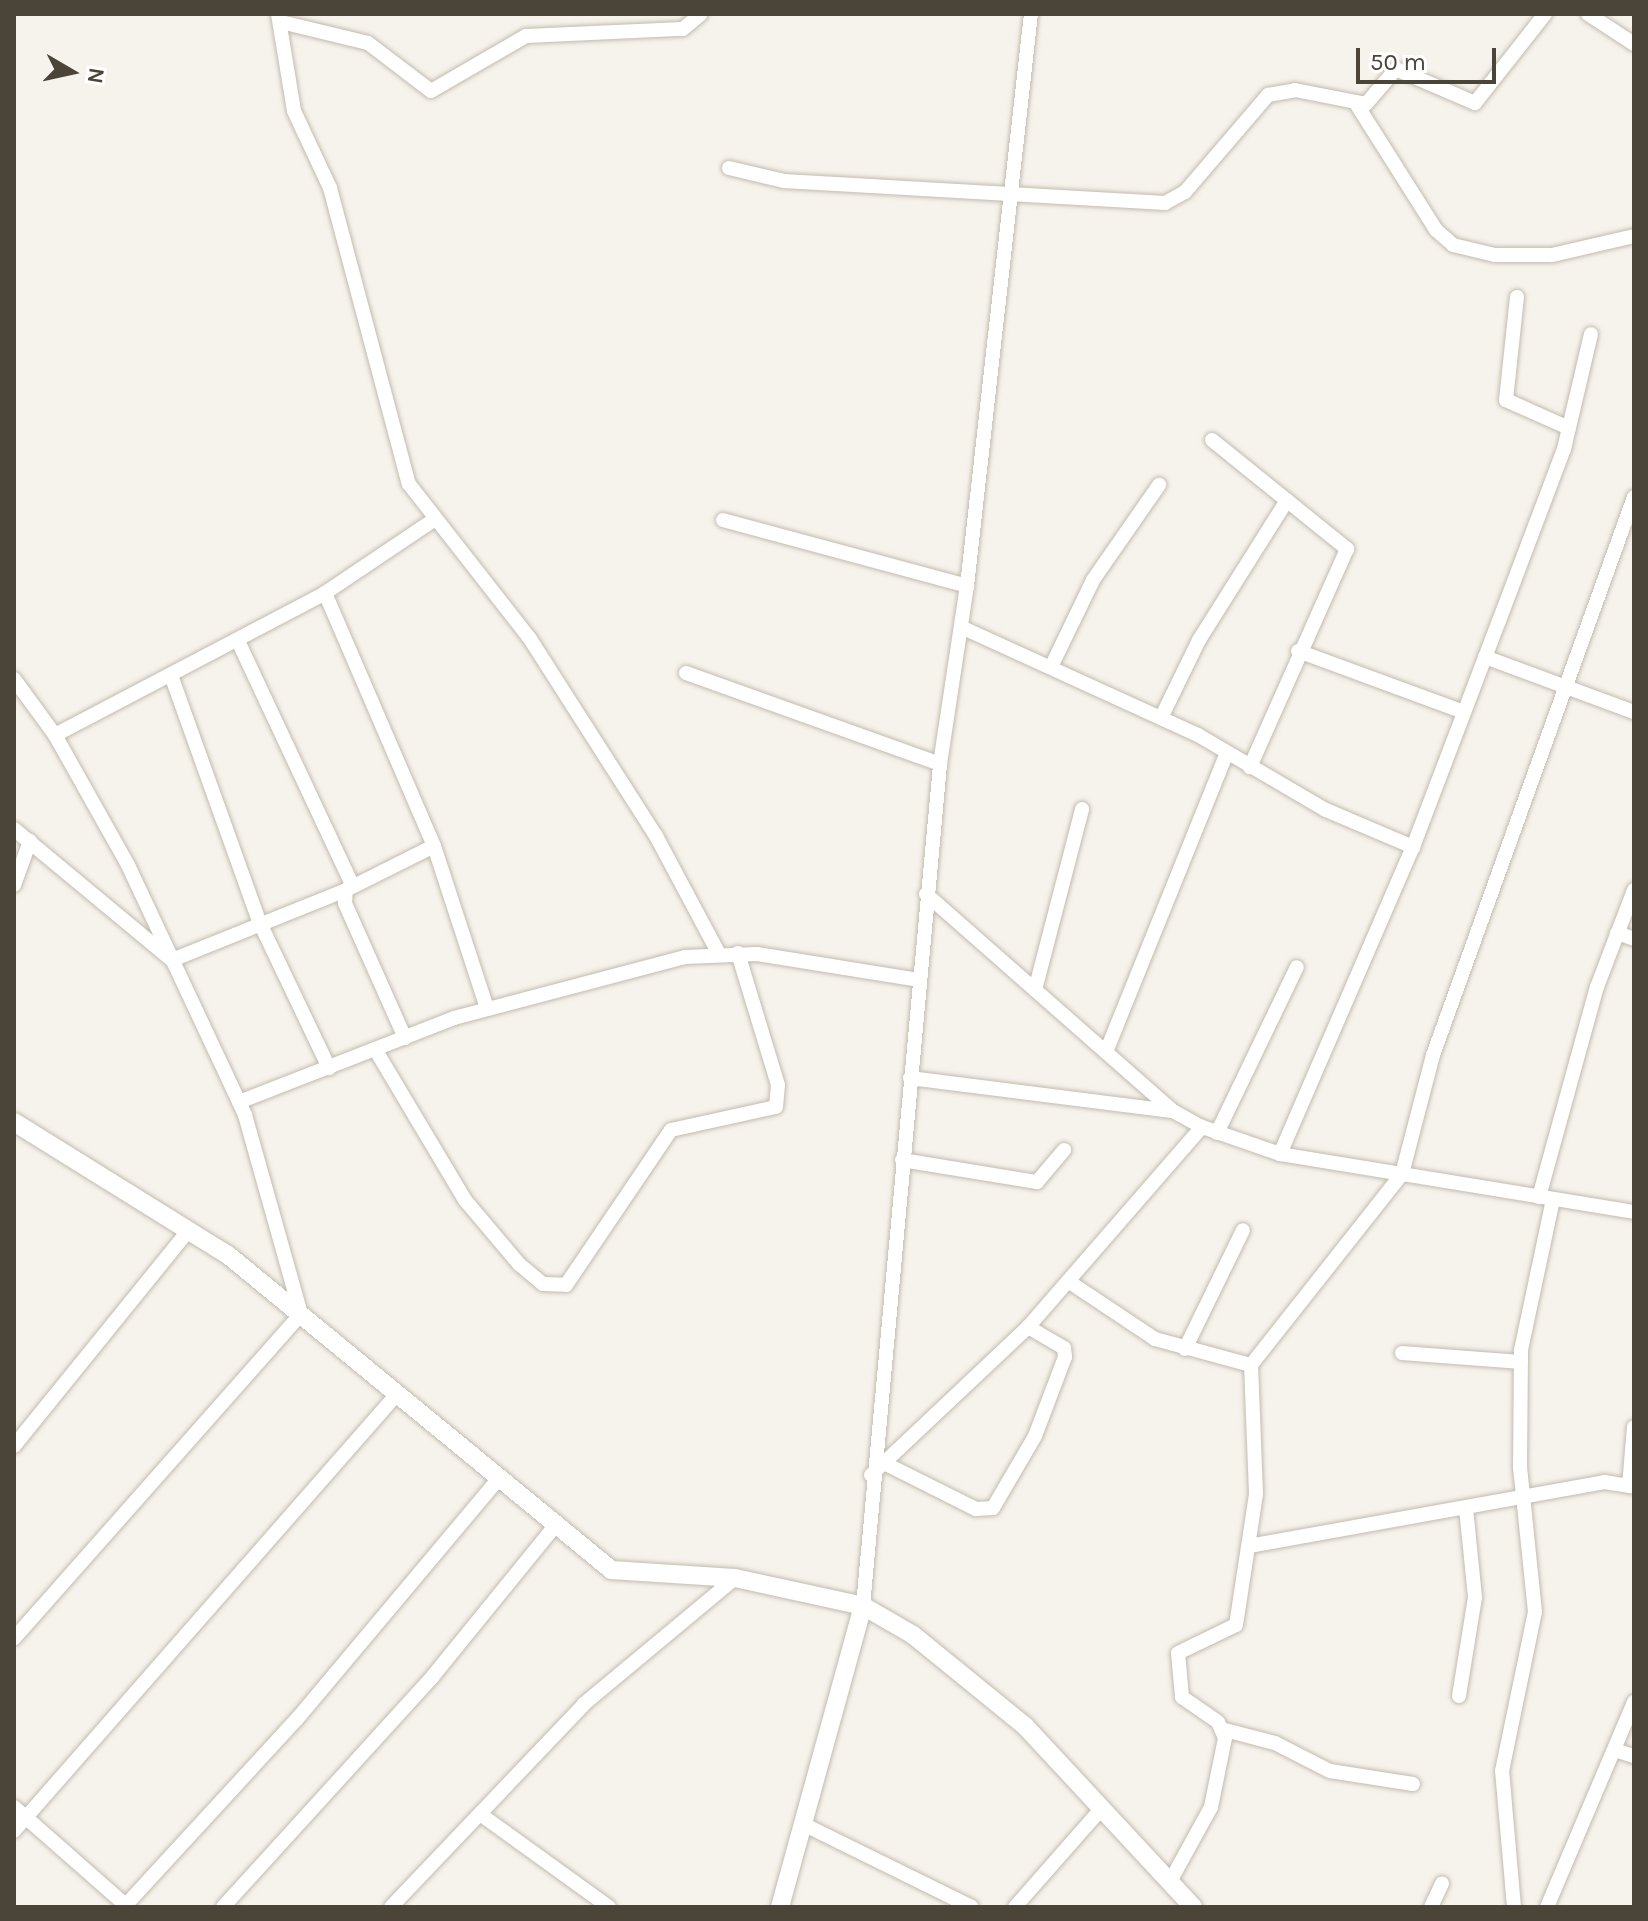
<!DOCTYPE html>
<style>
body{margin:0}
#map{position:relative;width:1648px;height:1921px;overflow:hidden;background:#f6f3ec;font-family:Karla,sans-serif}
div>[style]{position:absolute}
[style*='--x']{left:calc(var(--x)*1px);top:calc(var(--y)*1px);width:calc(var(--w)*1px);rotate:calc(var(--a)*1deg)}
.roads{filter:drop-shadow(0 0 2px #c2bbae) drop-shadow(0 0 2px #c2bbae)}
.minor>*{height:14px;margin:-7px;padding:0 7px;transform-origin:7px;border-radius:7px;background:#fff}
.tertiary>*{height:18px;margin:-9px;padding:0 9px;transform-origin:9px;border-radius:9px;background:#fff}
span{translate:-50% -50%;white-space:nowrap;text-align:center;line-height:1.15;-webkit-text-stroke:6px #fff;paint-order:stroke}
.frame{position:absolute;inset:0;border:16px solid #4b4439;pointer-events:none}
.north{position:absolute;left:32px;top:32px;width:80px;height:80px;-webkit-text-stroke:6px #fff;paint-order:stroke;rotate:99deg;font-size:22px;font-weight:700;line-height:32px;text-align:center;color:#4b4439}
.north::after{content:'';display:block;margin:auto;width:28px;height:36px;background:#4b4439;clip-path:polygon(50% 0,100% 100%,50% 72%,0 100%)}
.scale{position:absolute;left:1356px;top:48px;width:140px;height:36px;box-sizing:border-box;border:4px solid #4b4439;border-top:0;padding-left:10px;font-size:24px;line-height:28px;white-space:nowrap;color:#4b4439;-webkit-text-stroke:6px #fff;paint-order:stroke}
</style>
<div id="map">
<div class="roads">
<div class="minor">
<i style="--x:278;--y:14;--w:98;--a:80.6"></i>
<i style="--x:294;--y:111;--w:85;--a:64.9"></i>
<i style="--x:330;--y:188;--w:306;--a:75.1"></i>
<i style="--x:409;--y:484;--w:197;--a:52"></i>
<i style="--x:530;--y:639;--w:234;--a:57.4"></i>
<i style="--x:656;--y:836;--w:132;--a:61.9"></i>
<i style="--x:1588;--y:14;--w:55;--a:33.1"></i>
<i style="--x:281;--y:22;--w:89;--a:13.6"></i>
<i style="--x:368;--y:43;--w:79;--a:37.3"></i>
<i style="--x:431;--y:91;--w:110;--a:-30.1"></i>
<i style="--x:526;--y:36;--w:157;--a:-2.6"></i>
<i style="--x:683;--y:29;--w:23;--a:-40"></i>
<i style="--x:1357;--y:105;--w:148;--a:57.7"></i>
<i style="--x:1436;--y:230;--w:23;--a:41"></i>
<i style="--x:1453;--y:245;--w:43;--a:13.4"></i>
<i style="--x:1495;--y:255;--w:57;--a:0"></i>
<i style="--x:1552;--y:255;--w:84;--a:-13"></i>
<i style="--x:729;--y:168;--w:57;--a:13.3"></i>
<i style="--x:784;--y:181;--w:382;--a:3.3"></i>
<i style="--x:1165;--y:203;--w:23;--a:-29"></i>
<i style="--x:1185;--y:192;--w:128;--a:-49.4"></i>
<i style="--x:1268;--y:95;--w:27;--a:-10"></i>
<i style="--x:1295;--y:90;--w:72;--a:11.2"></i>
<i style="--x:1366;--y:104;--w:46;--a:-49.4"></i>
<i style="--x:1396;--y:69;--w:86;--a:23.3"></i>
<i style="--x:1475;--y:103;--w:113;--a:-51.8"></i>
<i style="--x:1517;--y:297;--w:104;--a:96.1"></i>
<i style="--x:1506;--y:400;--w:69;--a:24"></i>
<i style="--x:1212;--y:440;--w:174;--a:38.9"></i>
<i style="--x:1347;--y:549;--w:239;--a:114"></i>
<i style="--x:723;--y:520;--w:253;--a:15.1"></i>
<i style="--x:325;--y:593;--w:275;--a:66.7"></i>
<i style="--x:434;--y:846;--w:170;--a:71.9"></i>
<i style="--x:961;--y:627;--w:260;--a:24.5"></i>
<i style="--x:1198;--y:735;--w:148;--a:30.4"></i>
<i style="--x:1326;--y:810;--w:95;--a:23"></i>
<i style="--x:238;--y:641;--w:268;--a:64.9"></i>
<i style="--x:1298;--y:651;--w:177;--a:20.2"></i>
<i style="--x:1485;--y:657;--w:159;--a:20.3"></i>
<i style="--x:1052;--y:665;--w:94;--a:-64.2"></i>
<i style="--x:1093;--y:580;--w:116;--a:-55.2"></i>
<i style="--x:686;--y:673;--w:270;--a:19.7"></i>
<i style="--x:172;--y:678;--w:258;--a:70.3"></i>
<i style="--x:259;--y:921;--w:163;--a:64.5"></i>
<i style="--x:14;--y:679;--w:69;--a:53.8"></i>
<i style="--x:55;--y:735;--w:149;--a:60.7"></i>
<i style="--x:128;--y:865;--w:276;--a:64.9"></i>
<i style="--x:245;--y:1115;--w:207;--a:74.3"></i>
<i style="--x:301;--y:1314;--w:433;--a:131.5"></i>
<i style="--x:1161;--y:718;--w:87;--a:-64"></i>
<i style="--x:1199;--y:640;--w:165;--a:-57.8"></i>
<i style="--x:55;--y:735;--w:305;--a:-27.7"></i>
<i style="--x:325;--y:593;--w:129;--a:-33.9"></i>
<i style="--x:14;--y:829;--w:205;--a:39.7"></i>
<i style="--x:172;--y:960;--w:188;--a:-21.9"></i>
<i style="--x:14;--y:885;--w:47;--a:-70"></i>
<i style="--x:926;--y:894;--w:329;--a:41.3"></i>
<i style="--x:1173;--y:1111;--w:33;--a:29"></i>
<i style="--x:1202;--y:1127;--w:83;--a:19.1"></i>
<i style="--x:1280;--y:1154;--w:359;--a:9.3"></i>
<i style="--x:1617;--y:933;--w:18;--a:19"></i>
<i style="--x:1035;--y:990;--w:187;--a:-75.4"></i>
<i style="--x:405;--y:1038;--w:148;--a:-114"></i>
<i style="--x:345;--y:903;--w:13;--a:-86"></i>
<i style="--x:346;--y:890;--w:98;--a:-26.6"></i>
<i style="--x:375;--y:1049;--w:176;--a:59.2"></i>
<i style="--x:465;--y:1200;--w:84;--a:49.8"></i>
<i style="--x:519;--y:1264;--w:31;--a:40"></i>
<i style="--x:543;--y:1284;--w:23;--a:2"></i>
<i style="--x:566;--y:1285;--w:187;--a:-55.9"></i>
<i style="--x:671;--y:1130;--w:107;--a:-12.4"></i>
<i style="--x:776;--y:1107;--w:22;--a:-85"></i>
<i style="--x:778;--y:1085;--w:138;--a:-106.9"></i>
<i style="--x:1106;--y:1052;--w:323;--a:-68"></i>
<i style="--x:910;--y:1078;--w:264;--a:7.2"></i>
<i style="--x:239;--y:1102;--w:231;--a:-21.3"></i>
<i style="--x:454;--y:1018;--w:239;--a:-14.8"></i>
<i style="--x:685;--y:957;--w:72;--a:-2.4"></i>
<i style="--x:757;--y:954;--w:165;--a:9.1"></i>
<i style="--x:1217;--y:1133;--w:184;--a:-64.3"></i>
<i style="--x:1280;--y:1154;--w:335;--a:-66.6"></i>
<i style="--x:1413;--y:847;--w:242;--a:-69.2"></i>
<i style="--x:1499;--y:621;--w:184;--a:-69.3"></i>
<i style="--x:1564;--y:449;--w:118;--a:-76.8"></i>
<i style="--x:902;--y:1160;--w:137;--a:9.3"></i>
<i style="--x:1037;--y:1182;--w:42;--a:-49.8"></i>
<i style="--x:1539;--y:1197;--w:218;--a:-74.6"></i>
<i style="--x:1597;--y:987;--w:104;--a:-69.1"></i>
<i style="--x:1071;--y:1283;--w:101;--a:33.7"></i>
<i style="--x:1155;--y:1339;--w:99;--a:15.2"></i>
<i style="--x:1185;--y:1349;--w:132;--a:-64"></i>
<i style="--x:1402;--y:1353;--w:119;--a:4.3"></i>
<i style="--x:14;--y:1446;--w:279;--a:-51"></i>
<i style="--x:884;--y:1463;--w:103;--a:26.6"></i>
<i style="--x:976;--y:1509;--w:17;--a:-3"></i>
<i style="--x:993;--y:1508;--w:83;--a:-59.7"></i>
<i style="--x:1035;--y:1436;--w:85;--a:-69.2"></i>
<i style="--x:1065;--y:1357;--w:9;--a:-96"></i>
<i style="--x:1064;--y:1348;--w:42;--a:-149.7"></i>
<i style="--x:871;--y:1475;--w:216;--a:-43.3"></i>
<i style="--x:1028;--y:1327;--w:265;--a:-49"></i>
<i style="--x:1629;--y:1486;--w:59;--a:-85.2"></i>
<i style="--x:1249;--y:1546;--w:361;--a:-10.2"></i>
<i style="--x:1604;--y:1482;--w:30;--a:9"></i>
<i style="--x:863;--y:1606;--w:846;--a:-84.77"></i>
<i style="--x:940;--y:764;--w:180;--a:-81.4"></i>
<i style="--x:967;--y:586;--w:576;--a:-83.62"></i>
<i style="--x:1459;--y:1696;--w:100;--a:-80.8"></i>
<i style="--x:1475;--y:1597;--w:89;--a:-95.8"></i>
<i style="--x:1225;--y:1730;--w:52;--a:14.6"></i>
<i style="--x:1275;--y:1743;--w:62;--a:27"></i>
<i style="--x:1330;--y:1771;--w:84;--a:8.9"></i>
<i style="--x:1615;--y:1750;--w:20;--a:18"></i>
<i style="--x:14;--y:1807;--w:152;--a:41.3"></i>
<i style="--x:480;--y:1814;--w:159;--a:35.8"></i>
<i style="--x:805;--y:1825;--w:186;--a:26.2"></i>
<i style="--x:14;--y:1831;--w:581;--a:-48.77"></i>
<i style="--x:1172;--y:1878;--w:81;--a:-61.2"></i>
<i style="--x:1211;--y:1807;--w:70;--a:-78.5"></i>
<i style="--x:1225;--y:1738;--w:17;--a:-114"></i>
<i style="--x:1218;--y:1722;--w:44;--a:-145.2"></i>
<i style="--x:1182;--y:1697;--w:44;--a:-95.2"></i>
<i style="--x:1178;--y:1653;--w:64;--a:-25.8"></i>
<i style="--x:1236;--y:1625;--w:133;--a:-81.3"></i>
<i style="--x:1256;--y:1494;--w:129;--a:-92.2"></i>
<i style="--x:1251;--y:1365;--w:243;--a:-51.7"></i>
<i style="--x:1402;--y:1174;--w:123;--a:-75.4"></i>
<i style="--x:1433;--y:1055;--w:593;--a:-70.19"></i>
<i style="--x:124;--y:1907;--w:255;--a:-47.4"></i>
<i style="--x:297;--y:1719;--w:311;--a:-50"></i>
<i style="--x:223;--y:1907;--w:312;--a:-47.7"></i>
<i style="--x:433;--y:1676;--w:192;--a:-50.9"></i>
<i style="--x:391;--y:1907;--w:280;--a:-46.4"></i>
<i style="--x:584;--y:1704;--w:197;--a:-39.8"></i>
<i style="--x:1015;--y:1907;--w:133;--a:-48.7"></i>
<i style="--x:1431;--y:1907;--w:26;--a:-65"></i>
<i style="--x:1514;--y:1907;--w:137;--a:-95"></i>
<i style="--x:1502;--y:1771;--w:162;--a:-78.3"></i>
<i style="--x:1535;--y:1612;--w:145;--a:-95.9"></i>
<i style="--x:1520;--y:1468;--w:118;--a:-89.5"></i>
<i style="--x:1521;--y:1350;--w:154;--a:-78"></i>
<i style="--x:1547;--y:1907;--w:223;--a:-67"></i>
</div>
<div class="tertiary">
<i style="--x:14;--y:1122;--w:252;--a:31.9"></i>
<i style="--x:228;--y:1255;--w:496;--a:39.4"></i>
<i style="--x:611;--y:1570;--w:124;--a:3.7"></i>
<i style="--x:735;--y:1578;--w:131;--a:12.3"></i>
<i style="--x:863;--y:1606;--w:58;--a:30.1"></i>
<i style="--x:913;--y:1635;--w:144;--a:39.1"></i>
<i style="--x:1025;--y:1726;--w:247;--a:47.1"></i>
<i style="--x:780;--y:1907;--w:312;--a:-74.6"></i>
</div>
</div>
<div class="frame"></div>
<div class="north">N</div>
<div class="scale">50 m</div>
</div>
